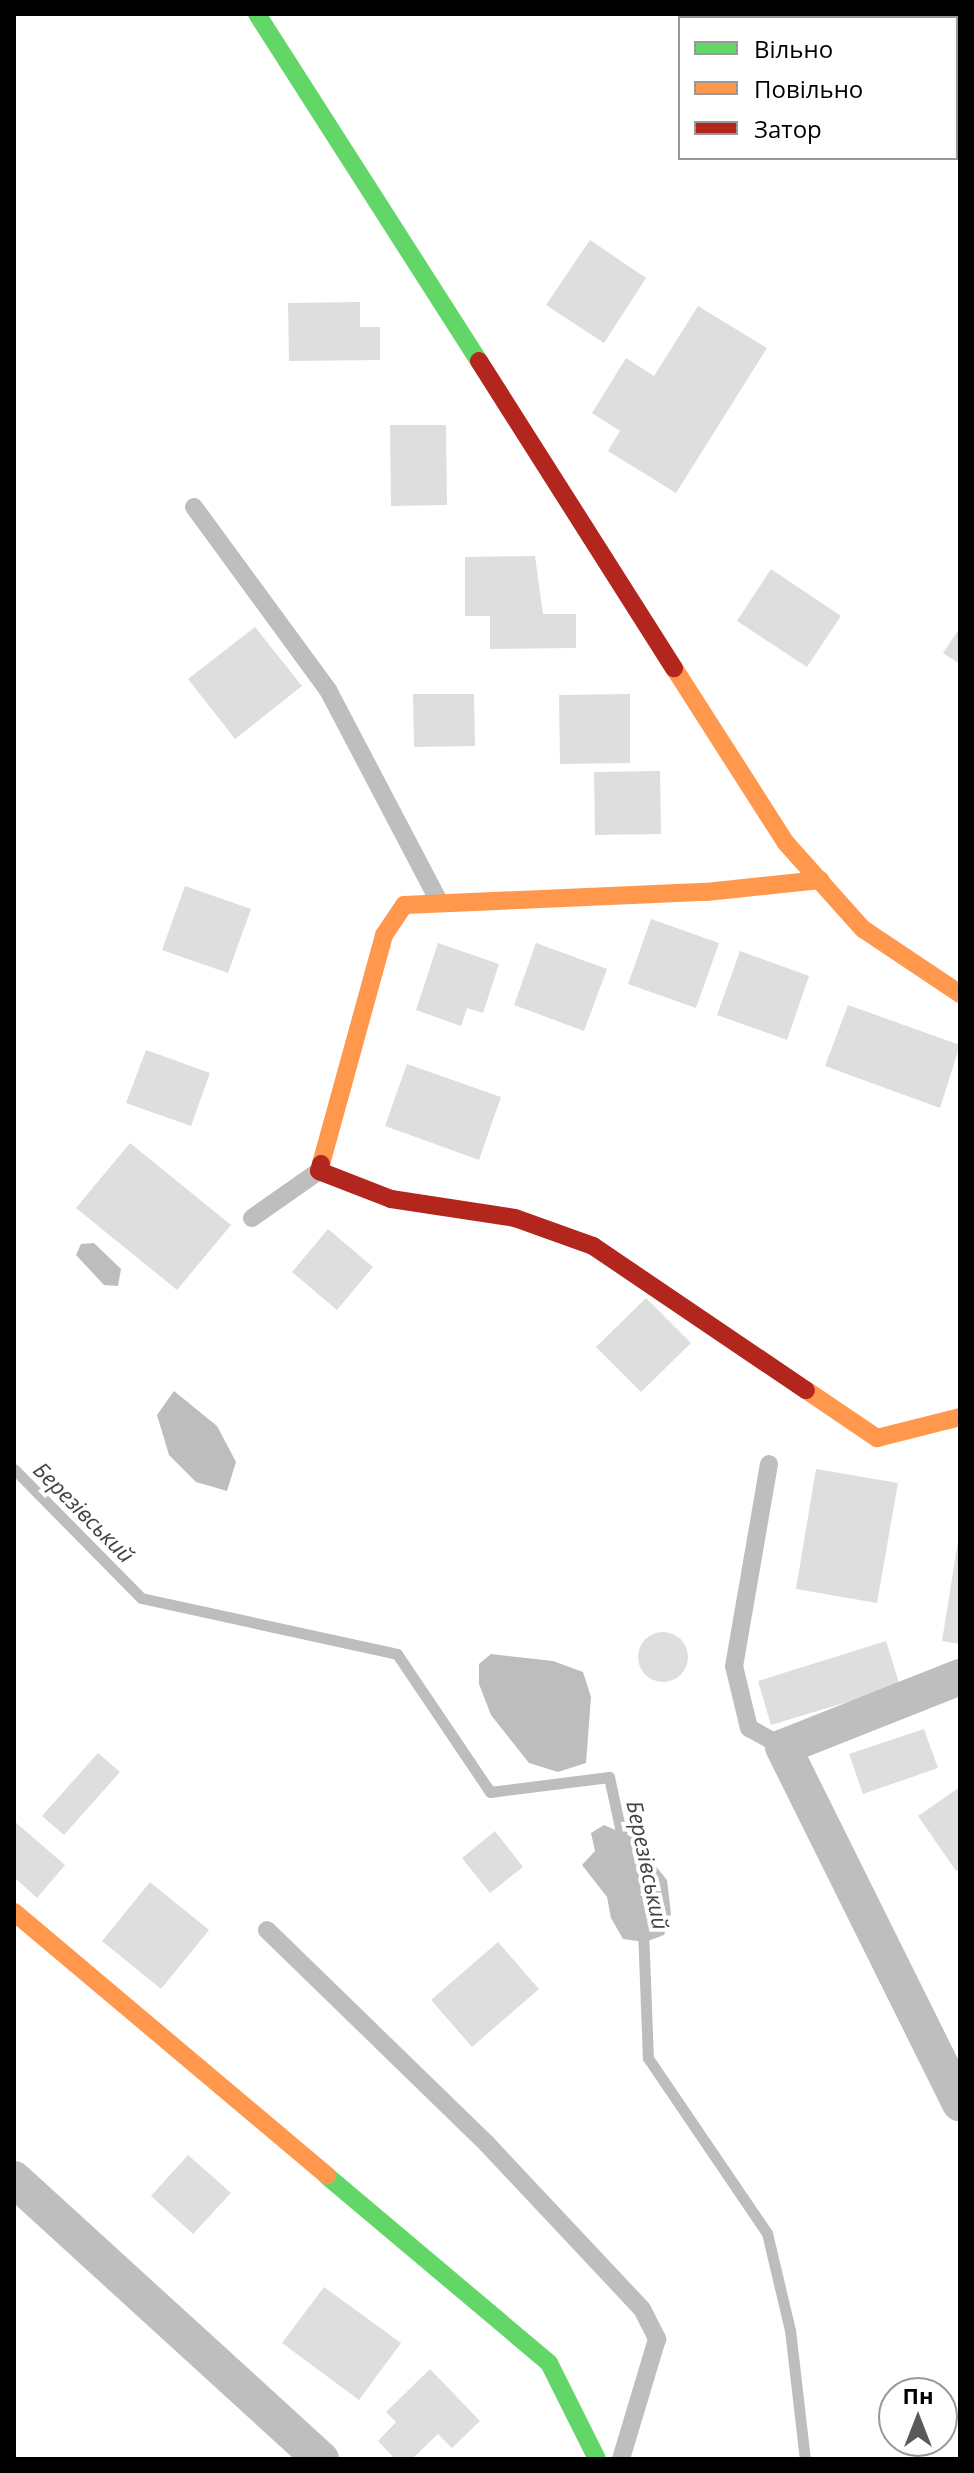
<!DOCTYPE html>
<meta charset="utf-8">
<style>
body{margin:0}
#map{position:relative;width:974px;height:2473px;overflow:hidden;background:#fff;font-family:"Open Sans",sans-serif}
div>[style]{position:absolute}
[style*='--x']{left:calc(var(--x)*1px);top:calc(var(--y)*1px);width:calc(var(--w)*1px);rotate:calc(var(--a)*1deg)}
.water>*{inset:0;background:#bdbdbd}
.stream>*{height:11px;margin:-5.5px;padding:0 5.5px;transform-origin:5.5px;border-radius:5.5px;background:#bdbdbd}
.building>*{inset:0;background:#dedede}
.round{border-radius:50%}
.lane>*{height:18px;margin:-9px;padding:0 9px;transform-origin:9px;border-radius:9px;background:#bebebe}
.street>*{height:36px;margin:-18px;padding:0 18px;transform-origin:18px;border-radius:18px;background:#bebebe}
.fast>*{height:18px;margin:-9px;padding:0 9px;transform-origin:9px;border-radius:9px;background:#63d668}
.slow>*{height:18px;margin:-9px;padding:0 9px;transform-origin:9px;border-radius:9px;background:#ff974d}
.jam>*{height:18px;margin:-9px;padding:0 9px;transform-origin:9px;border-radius:9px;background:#b3261e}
span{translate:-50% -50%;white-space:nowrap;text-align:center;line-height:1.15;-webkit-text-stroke:8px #fff;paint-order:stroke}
.water-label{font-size:22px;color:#424242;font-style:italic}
.frame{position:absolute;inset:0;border:16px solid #000;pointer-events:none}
.legend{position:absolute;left:678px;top:16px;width:280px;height:144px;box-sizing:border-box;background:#fff;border:2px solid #999;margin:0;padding:10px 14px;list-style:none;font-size:24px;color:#000}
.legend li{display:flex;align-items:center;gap:16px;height:40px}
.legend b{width:40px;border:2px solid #999}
.north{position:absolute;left:878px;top:2377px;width:80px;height:80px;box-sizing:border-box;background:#fff;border:2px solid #999;border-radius:50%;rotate:0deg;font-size:22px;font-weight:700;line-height:32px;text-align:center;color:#000}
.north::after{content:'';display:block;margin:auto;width:28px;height:36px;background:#595959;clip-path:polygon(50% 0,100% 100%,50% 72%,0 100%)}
</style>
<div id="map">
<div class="water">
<i style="clip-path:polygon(94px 1243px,121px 1269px,118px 1286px,104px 1285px,76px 1255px,81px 1244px)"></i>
<i style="clip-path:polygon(174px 1391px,217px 1426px,236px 1462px,227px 1491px,196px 1482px,169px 1455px,157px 1415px)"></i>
<i style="clip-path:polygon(491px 1654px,553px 1661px,583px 1672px,591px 1697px,586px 1763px,558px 1772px,529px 1763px,491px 1715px,479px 1684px,479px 1664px)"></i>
<i style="clip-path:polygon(604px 1825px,632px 1837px,667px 1880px,671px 1914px,664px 1935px,645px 1942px,623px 1939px,611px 1918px,607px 1897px,582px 1865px,595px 1851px,591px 1833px)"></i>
</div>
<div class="stream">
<i style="--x:14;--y:1469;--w:181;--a:45.4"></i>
<i style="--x:141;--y:1598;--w:262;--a:12.3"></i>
<i style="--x:397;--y:1654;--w:166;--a:56"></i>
<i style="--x:490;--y:1792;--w:120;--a:-7.2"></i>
<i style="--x:609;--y:1777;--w:71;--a:77.7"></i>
<i style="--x:643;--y:1929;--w:129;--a:87.8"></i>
<i style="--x:648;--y:2058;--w:212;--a:55.8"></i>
<i style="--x:767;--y:2233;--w:100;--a:76.7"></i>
<i style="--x:790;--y:2330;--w:130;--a:83.4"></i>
</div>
<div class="building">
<i style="clip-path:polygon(590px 240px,646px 278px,604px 343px,546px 305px)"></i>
<i style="clip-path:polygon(360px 302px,360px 327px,380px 327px,380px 360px,289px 361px,288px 303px)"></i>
<i style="clip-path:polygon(698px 306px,767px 348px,676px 493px,608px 451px,620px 431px,592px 413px,626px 358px,654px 376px)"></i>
<i style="clip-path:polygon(390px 425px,446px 425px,447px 505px,391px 506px)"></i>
<i style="clip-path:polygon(535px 556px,543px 614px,576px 614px,576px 648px,490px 649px,490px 616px,465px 616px,465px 557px)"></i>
<i style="clip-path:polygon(771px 569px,841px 616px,807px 667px,737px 621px)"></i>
<i style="clip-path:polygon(255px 627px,302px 686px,235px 739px,188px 679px)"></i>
<i style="clip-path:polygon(960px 628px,960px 664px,943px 653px)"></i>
<i style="clip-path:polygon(413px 694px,474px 694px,475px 746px,414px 747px)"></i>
<i style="clip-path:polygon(630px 694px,630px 763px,560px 764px,559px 695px)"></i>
<i style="clip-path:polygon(660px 771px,661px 834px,595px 835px,594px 772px)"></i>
<i style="clip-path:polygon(185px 886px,251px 909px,228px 973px,162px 950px)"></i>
<i style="clip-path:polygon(651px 919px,719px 943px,696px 1008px,628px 984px)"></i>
<i style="clip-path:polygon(438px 943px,499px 964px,483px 1013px,467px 1008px,461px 1026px,416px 1010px)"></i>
<i style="clip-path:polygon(536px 943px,607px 969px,584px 1031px,514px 1005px)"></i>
<i style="clip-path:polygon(740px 951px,809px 976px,787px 1040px,717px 1015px)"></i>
<i style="clip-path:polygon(848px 1005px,960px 1045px,940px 1108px,825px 1066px)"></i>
<i style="clip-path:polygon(146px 1050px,210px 1073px,191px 1126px,126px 1103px)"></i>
<i style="clip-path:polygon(407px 1064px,501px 1097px,479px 1160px,385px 1126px)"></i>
<i style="clip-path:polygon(130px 1143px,231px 1225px,177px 1290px,76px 1208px)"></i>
<i style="clip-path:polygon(328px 1229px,373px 1267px,337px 1310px,292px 1272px)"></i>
<i style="clip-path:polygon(646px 1298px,691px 1343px,641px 1392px,596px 1347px)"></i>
<i style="clip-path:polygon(816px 1469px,898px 1483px,877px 1603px,796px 1589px)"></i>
<i style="clip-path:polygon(958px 1541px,960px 1541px,960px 1644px,942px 1641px)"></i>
<i class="round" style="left:638px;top:1632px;width:50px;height:50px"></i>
<i style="clip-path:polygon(886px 1641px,900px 1686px,771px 1725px,758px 1681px)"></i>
<i style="clip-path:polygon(924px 1729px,938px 1768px,863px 1794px,849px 1754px)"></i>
<i style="clip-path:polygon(98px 1753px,120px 1772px,64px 1835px,42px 1816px)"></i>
<i style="clip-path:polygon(960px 1787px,960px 1869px,956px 1871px,918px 1816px)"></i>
<i style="clip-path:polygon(14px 1821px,65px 1865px,37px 1898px,14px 1877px)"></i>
<i style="clip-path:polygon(495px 1831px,523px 1867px,490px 1893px,462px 1858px)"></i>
<i style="clip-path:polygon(150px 1882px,209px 1930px,161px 1989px,102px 1941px)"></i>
<i style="clip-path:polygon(498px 1942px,539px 1989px,472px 2047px,431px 2000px)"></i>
<i style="clip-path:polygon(188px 2155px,231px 2193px,193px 2234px,151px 2196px)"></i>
<i style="clip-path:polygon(324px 2287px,401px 2343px,359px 2400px,282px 2343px)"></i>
<i style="clip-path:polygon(430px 2369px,480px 2421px,452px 2448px,438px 2434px,412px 2459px,395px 2459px,378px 2441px,396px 2422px,386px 2412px)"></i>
</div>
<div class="lane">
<i style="--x:194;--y:507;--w:227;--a:53.8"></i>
<i style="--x:328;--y:690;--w:238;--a:62.3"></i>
<i style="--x:252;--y:1218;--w:82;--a:-35"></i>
<i style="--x:769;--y:1464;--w:205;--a:99.8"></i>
<i style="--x:734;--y:1666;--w:64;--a:76.4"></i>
<i style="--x:749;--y:1728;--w:39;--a:29"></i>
<i style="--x:267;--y:1930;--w:307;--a:44.2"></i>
<i style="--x:487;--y:2144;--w:226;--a:46.8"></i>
<i style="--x:642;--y:2309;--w:34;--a:63"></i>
<i style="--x:657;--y:2339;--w:125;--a:106.7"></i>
</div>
<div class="street">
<i style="--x:960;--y:1677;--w:190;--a:158.4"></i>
<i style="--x:783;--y:1747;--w:398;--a:63.6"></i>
<i style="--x:14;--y:2179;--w:416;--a:42.4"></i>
</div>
<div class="fast">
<i style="--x:257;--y:14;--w:412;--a:57.4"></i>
<i style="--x:327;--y:2176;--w:290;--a:40.1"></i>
<i style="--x:549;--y:2363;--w:107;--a:63.4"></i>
</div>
<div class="slow">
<i style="--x:674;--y:668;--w:208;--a:57.4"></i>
<i style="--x:786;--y:843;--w:115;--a:48.2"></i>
<i style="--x:863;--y:929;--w:117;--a:33.8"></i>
<i style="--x:321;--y:1164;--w:238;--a:-74.6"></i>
<i style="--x:384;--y:935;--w:36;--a:-56"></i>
<i style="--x:404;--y:905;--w:302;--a:-2.5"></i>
<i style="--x:706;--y:892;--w:115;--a:-6"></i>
<i style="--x:806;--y:1390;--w:86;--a:34.1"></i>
<i style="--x:877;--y:1438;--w:86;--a:-14.2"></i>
<i style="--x:14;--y:1912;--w:409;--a:40.1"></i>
</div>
<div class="jam">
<i style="--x:479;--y:361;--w:364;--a:57.6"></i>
<i style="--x:321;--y:1164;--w:7;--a:106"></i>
<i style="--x:319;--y:1171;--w:77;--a:21.3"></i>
<i style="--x:391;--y:1199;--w:125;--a:8.7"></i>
<i style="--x:515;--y:1218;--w:83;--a:19.7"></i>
<i style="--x:593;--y:1246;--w:257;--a:34.1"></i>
</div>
<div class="water-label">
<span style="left:84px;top:1512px;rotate:45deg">Березівський</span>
<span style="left:648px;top:1865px;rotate:78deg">Березівський</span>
</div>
<div class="frame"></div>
<ul class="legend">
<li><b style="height:10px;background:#63d668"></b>Вільно</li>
<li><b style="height:10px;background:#ff974d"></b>Повільно</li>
<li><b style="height:10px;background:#b3261e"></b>Затор</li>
</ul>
<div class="north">Пн</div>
</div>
